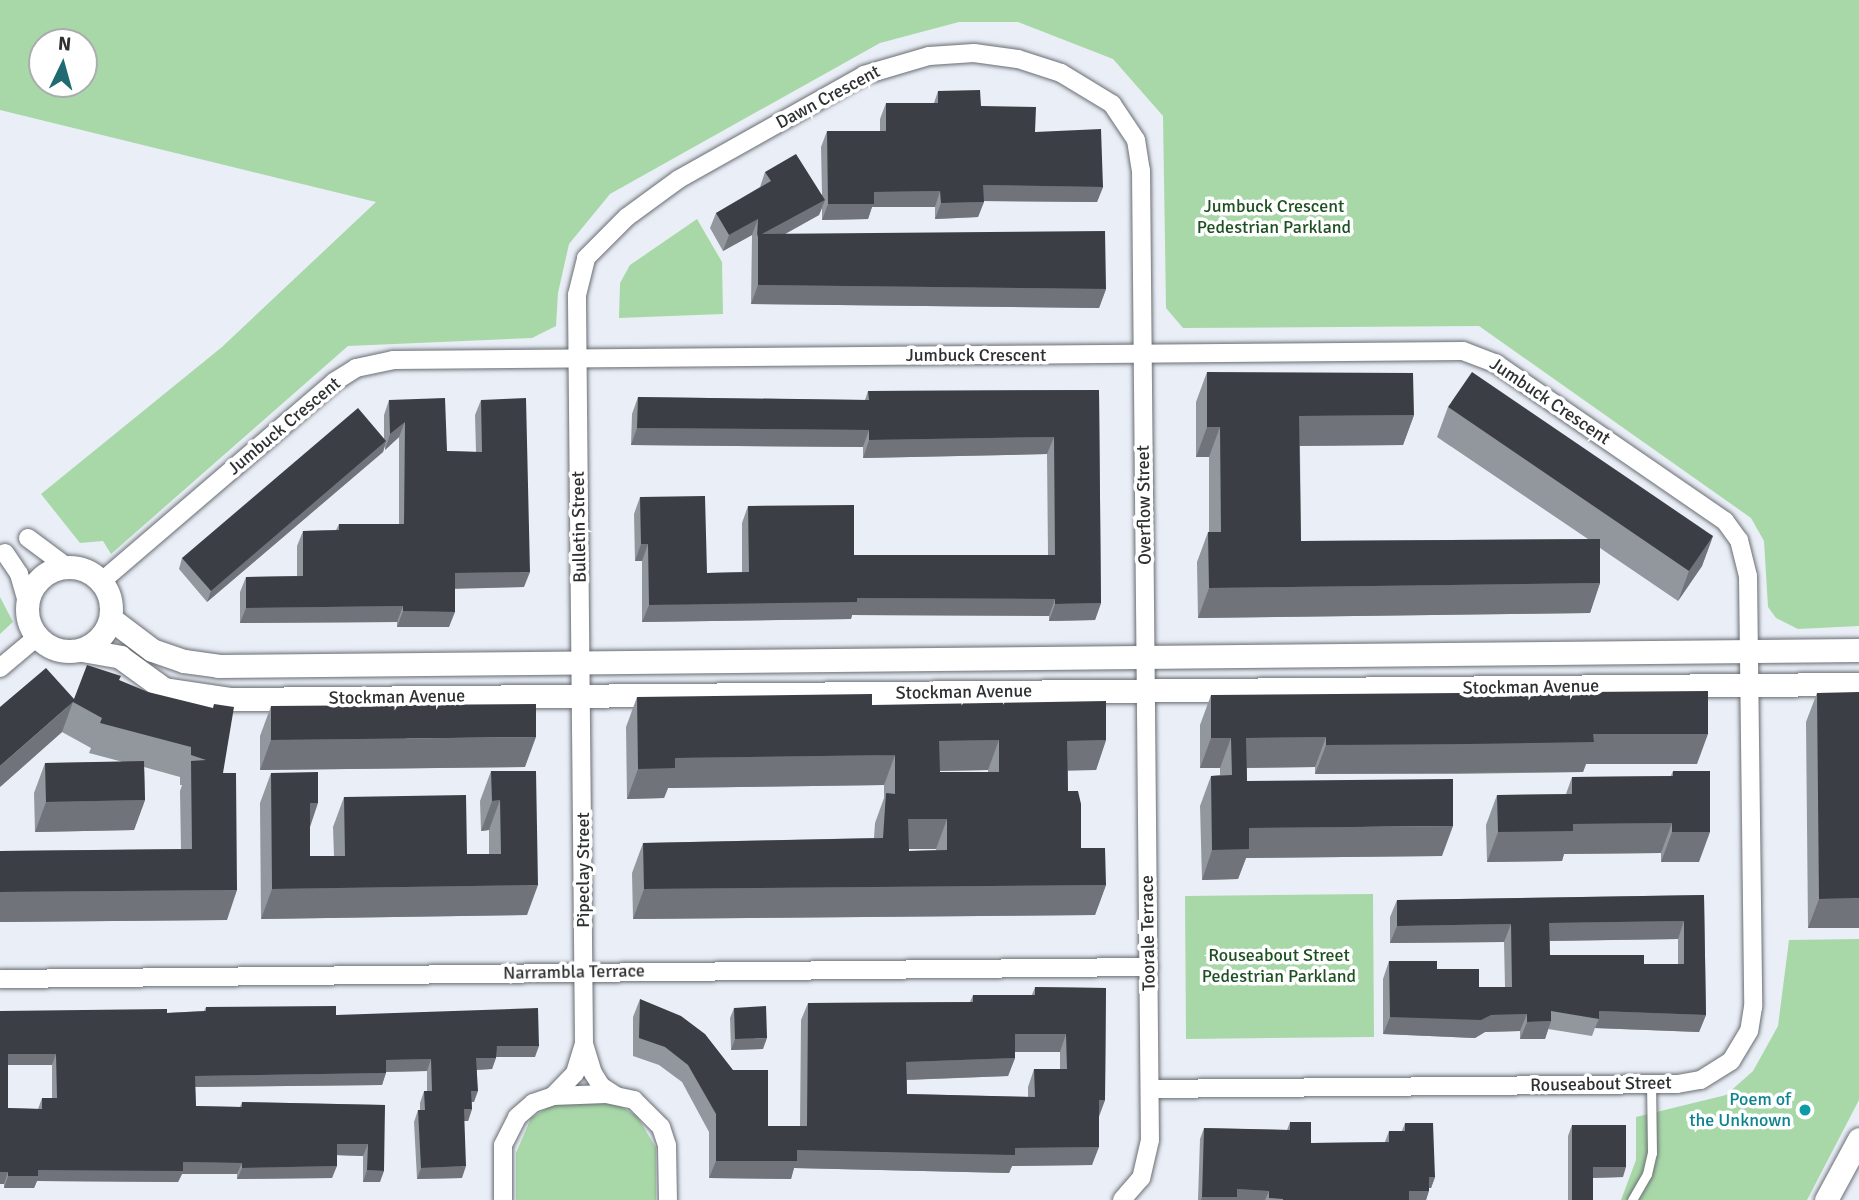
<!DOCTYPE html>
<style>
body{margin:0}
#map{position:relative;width:1859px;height:1200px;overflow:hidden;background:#eaeff7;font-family:Signika,sans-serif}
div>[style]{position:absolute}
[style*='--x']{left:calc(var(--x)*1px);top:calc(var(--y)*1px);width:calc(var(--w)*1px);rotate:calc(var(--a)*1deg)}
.green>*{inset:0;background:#a8d8a8}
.roads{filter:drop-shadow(0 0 2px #696d73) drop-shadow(0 0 2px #696d73)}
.service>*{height:9px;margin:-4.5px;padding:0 4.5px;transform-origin:4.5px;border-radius:4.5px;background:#fff}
.minor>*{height:18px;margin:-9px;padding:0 9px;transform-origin:9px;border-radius:9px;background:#fff}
.tertiary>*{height:23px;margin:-11.5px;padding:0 11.5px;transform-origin:11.5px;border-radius:11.5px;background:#fff}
.tertiary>.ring{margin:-11.5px;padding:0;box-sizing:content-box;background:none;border:23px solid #fff;border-radius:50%}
.wall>*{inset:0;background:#92979e}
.shaded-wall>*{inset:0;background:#70747a}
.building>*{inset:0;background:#3b3f45}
.dots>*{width:19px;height:19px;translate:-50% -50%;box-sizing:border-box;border:4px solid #fff;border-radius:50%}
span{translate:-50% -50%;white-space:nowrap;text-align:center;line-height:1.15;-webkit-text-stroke:7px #fff;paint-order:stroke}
.street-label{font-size:18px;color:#2e3032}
.park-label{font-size:18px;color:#1d5121}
.culture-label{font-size:18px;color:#0d838f}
.right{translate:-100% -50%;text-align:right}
.north{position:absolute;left:28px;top:28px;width:70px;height:70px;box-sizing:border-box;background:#fff;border:2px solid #abacad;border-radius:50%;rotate:5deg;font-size:19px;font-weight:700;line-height:28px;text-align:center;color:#2e3032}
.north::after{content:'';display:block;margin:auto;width:24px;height:32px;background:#1f6b71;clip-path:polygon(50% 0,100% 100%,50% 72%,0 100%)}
</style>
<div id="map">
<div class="green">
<i style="clip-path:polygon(evenodd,0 0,1859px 0,1859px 626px,1798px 629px,1776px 618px,1768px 607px,1764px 541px,1751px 518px,1479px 326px,1183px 328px,1166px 308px,1163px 116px,1113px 59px,1018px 22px,959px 22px,880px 43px,610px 194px,569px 244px,558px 293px,556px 326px,532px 338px,348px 346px,111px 554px,103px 541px,80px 543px,41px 494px,222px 347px,376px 202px,0 110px,0 0,42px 42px,84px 42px,84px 84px,42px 84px,42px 42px)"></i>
<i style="clip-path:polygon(697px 219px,722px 262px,723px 314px,619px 318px,620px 283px,630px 265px)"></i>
<i style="clip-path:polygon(0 597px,13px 622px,0 634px)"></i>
<i style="clip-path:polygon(1373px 894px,1374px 1037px,1186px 1039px,1185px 896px)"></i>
<i style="clip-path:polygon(1859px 939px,1859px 1100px,1807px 1200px,1621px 1200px,1636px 1160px,1636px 1117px,1726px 1095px,1753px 1071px,1778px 1026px,1789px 940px)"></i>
<i style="clip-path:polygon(608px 1099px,637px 1116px,656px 1148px,656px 1200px,516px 1200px,516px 1153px,531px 1118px,559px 1101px)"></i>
</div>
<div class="roads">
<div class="service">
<i style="--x:1632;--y:1200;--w:30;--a:-60"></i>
<i style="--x:1647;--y:1174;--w:22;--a:-77"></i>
<i style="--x:1652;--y:1153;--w:69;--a:-90.8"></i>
</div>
<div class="minor">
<i style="--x:28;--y:538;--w:49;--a:36.6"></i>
<i style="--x:5;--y:553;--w:25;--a:56"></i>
<i style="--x:19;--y:574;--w:29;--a:74"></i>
<i style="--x:102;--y:581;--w:306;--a:-40.6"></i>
<i style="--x:334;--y:382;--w:26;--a:-32"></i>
<i style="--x:356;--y:368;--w:38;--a:-12"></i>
<i style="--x:393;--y:360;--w:1070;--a:-0.48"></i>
<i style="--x:1463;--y:351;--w:34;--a:21"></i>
<i style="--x:1495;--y:363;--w:279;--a:34.5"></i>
<i style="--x:1725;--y:521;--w:24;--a:54"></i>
<i style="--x:1739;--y:540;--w:37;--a:76"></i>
<i style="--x:1748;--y:576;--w:431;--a:89.3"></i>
<i style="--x:1753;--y:1007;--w:24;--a:99"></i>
<i style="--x:1749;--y:1031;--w:35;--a:121"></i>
<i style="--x:1731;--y:1061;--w:36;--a:148"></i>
<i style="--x:1700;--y:1080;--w:23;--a:170"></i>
<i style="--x:1677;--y:1084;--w:527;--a:179.46"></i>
<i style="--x:0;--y:668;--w:48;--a:-40"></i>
<i style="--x:0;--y:979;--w:1149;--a:-0.6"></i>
<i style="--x:584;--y:1044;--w:30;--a:73"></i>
<i style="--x:593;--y:1073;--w:15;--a:58"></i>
<i style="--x:601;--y:1086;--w:17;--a:33"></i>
<i style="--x:553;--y:1096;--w:32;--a:-46"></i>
<i style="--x:575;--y:1073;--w:30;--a:-73"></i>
<i style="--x:584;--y:1044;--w:749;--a:-90.54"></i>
<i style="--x:577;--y:295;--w:38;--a:-76"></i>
<i style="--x:586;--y:258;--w:58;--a:-45"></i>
<i style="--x:627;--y:217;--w:64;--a:-36.2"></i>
<i style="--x:679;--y:179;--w:212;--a:-29.3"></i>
<i style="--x:864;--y:75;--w:68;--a:-16.3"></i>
<i style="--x:929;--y:56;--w:45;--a:-3.8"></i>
<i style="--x:974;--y:53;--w:44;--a:7.8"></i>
<i style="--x:1018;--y:59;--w:45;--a:18"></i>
<i style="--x:1061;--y:73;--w:60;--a:31.3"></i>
<i style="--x:1112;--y:104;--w:43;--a:56.3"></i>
<i style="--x:1136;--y:140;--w:30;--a:81"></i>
<i style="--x:1141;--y:170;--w:970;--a:89.47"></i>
<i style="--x:1150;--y:1140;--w:39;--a:103"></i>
<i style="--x:1141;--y:1178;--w:29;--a:131"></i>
<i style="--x:503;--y:1200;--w:55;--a:-90"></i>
<i style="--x:503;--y:1145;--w:31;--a:-63"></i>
<i style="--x:517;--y:1117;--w:21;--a:-41"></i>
<i style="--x:533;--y:1103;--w:21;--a:-19"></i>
<i style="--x:553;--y:1096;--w:53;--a:-2.2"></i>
<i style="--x:606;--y:1094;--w:29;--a:12"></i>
<i style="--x:634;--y:1100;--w:38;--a:45"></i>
<i style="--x:661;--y:1127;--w:19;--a:72"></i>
<i style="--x:667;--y:1145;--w:55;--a:89"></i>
</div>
<div class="tertiary">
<i class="ring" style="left:27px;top:567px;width:61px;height:61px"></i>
<i style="--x:111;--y:619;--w:51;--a:37.1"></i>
<i style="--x:152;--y:650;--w:34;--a:19"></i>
<i style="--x:184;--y:661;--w:34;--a:8"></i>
<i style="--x:218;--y:666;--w:1641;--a:-0.56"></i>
<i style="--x:82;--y:650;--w:39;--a:10"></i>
<i style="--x:120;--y:657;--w:54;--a:36"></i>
<i style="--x:164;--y:689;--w:68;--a:8.5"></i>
<i style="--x:231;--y:699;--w:1628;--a:-0.53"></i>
<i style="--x:1826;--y:1200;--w:69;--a:-61.6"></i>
</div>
</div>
<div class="wall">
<i style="clip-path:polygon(938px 91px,981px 106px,1035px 132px,1103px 187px,1097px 202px,984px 201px,978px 217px,935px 219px,935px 207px,872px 207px,868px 219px,822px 220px,822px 208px,819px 215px,785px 234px,1106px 289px,1099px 308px,751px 304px,752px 235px,723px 251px,710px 228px,716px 213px,760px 187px,765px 172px,822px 195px,821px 147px,827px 131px,880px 131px,880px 119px,886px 103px,934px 103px)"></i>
<i style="clip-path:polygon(1207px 372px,1414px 415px,1403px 445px,1300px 446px,1301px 541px,1588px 539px,1437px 437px,1448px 407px,1713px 536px,1702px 566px,1678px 601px,1600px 548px,1600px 583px,1590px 613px,1198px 618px,1197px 562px,1208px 532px,1209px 532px,1209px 457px,1196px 457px,1196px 402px)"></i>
<i style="clip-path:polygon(1099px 390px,1101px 603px,1095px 620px,1049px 621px,1049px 616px,852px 615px,851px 619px,642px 622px,642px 561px,635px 561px,634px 514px,640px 497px,707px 573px,742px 572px,742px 523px,748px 506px,854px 555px,1048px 555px,1047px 454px,863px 458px,863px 447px,631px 445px,632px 414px,638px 397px,865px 400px,868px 391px)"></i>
<i style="clip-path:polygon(389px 400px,447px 451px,476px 452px,475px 415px,481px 400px,524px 587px,455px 588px,449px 627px,397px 627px,397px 622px,240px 623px,240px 592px,246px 577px,297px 576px,297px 546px,303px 531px,336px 530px,339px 524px,399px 524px,399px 437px,385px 450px,385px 446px,383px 452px,207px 602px,179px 569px,182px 558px,384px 438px,384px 415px)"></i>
<i style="clip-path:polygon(119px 680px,223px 773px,227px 920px,0 922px,0 851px,181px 849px,180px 791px,182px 785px,180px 785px,180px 777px,144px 767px,145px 800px,134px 830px,35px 832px,34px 793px,45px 763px,123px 762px,89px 753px,91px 748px,62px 732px,0 787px,74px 699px)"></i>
<i style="clip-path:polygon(1817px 693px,1859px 928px,1808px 928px,1806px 722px)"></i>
<i style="clip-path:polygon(1211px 695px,1697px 764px,1586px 764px,1583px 772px,1457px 774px,1315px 774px,1315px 767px,1247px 768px,1247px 781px,1442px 856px,1246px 858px,1238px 879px,1202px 880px,1200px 806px,1211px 776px,1220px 775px,1220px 768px,1200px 768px,1200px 725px)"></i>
<i style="clip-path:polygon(evenodd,637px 697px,872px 705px,1106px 740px,1096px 770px,1068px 770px,1068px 791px,1081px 848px,1106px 885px,1095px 915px,633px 919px,632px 873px,643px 843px,874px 838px,875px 823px,884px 798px,884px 785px,668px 788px,664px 798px,627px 799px,626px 727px,637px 697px,988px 770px,988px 772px,940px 772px,940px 771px,988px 770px,637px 697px,909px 849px,936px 849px,936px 850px,909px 851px,909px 849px)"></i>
<i style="clip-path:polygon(271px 706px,525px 767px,260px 770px,260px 736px)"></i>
<i style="clip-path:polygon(491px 771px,536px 771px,527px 915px,261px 919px,260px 803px,271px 773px,310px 856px,334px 856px,333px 827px,344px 797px,467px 854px,489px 854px,489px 830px,481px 831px,480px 801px)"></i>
<i style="clip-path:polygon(1673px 771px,1699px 862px,1661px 862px,1661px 853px,1564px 854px,1562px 861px,1487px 862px,1486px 825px,1497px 795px,1566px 794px,1572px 777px,1671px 776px)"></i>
<i style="clip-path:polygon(evenodd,1704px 895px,1706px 1015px,1699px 1032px,1595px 1028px,1592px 1036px,1548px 1029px,1545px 1039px,1520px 1039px,1520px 1031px,1485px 1032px,1475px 1038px,1383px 1034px,1383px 979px,1389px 961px,1437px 969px,1479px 987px,1505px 987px,1504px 942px,1390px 943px,1390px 917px,1397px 900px,1704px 895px,1678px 939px,1678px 964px,1644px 964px,1550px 955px,1550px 941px,1678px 939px)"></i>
<i style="clip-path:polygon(evenodd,1035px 987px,1106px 988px,1105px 1100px,1099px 1117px,1092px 1165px,1012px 1166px,1009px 1173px,794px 1168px,791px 1179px,709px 1178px,709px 1132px,682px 1082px,659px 1065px,633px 1056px,633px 1017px,640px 999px,768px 1126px,800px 1126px,801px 1020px,808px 1003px,970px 1002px,973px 995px,1032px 995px,1035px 987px,1015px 1052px,1060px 1052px,1060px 1069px,1034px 1069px,1028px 1087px,1028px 1097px,907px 1094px,907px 1080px,1008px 1076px,1015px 1058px,1015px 1052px)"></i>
<i style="clip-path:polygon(evenodd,206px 1007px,336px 1015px,535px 1057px,496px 1057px,492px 1069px,477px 1070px,474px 1102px,472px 1102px,472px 1109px,468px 1121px,464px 1121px,462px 1178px,417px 1179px,414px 1122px,418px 1110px,420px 1110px,420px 1103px,424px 1091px,427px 1091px,427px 1071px,386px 1072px,382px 1085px,195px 1087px,196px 1106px,240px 1107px,242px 1102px,385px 1105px,380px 1182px,363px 1182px,363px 1156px,337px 1155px,332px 1178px,237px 1179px,237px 1174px,182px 1174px,178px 1182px,37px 1181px,34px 1188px,4px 1188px,4px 1184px,0 1184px,0 1011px,167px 1013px,204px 1011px,206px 1007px,8px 1065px,52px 1065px,52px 1098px,42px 1098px,38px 1109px,8px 1108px,8px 1065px)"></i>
<i style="clip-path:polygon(734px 1008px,763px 1049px,731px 1050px,730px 1018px)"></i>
<i style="clip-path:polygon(1290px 1122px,1311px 1143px,1385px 1142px,1389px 1131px,1402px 1131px,1405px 1123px,1435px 1177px,1431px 1188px,1429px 1188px,1426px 1200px,1198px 1200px,1200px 1139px,1204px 1128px,1287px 1130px)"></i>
<i style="clip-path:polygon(1572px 1125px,1623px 1177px,1593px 1178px,1593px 1200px,1568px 1200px,1568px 1136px)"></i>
</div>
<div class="shaded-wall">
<i style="clip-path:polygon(983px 185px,1103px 187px,1097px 202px,977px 201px)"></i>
<i style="clip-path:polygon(940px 191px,935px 207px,872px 207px,868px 219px,822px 220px,828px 204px,874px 192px)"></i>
<i style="clip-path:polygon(825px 200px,819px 215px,758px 249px,758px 236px)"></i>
<i style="clip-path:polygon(984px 202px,978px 217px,935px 219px,941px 203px)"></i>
<i style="clip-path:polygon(758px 219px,752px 235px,723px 251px,729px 235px)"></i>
<i style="clip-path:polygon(758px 285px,1106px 289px,1099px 308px,751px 304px)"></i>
<i style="clip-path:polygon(1414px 415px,1403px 445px,1288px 446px,1299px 416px)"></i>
<i style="clip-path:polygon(405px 422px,399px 437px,385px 450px,390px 434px)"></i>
<i style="clip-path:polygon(1207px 427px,1220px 427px,1209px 457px,1196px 457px)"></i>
<i style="clip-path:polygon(637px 428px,869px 430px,863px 447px,631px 445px)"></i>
<i style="clip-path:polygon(1054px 437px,1047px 454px,863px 458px,869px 440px)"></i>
<i style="clip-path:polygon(386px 441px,383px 452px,207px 602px,211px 591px)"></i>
<i style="clip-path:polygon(1713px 536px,1702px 566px,1678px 601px,1689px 571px)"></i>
<i style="clip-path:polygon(641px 544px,648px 544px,642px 561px,635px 561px)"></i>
<i style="clip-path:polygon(530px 572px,524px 587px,449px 589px,455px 573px)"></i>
<i style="clip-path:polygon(1600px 583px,1590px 613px,1198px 618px,1209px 588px)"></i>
<i style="clip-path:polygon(857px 598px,1055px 599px,1049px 616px,852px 615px,851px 619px,642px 622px,649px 605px)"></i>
<i style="clip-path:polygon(1101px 603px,1095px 620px,1049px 621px,1055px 604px)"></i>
<i style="clip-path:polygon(403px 606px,397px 622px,240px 623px,246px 608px)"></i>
<i style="clip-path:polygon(403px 611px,455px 612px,449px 627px,397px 627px)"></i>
<i style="clip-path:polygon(73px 702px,62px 732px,0 787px,0 766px)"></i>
<i style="clip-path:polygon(1593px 734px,1708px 734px,1697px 764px,1586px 764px,1583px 772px,1315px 774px,1326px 745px)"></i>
<i style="clip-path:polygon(536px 737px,525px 767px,260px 770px,271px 740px)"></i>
<i style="clip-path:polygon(1326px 737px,1315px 767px,1236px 768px,1246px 738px)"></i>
<i style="clip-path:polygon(1211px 738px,1231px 738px,1220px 768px,1200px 768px)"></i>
<i style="clip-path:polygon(999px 740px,988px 770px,928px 771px,939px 741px)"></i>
<i style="clip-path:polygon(1106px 740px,1096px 770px,1056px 771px,1067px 741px)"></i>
<i style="clip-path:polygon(895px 755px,884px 785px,668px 788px,664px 798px,627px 799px,638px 769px,675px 758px)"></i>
<i style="clip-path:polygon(145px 800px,134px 830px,35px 832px,46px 802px)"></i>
<i style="clip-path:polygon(500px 800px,489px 830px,481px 831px,492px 801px)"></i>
<i style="clip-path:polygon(310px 803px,318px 803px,308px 833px)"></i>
<i style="clip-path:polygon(908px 819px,947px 819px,936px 849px,897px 849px)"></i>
<i style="clip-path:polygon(1672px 823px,1661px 853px,1564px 854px,1562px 861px,1487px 862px,1498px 832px,1573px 824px)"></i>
<i style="clip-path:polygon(1453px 826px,1442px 856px,1246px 858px,1238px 879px,1202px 880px,1212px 850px,1249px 828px)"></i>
<i style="clip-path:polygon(1672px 832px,1710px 832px,1699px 862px,1661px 862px)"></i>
<i style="clip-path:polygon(538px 885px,527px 915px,261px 919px,272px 889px)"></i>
<i style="clip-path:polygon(1106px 885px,1095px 915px,633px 919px,644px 889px)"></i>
<i style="clip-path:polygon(237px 890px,227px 920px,0 922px,0 892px)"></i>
<i style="clip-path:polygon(1859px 898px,1859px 928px,1808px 928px,1819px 899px)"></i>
<i style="clip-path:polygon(1684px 921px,1678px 939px,1543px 941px,1549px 923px)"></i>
<i style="clip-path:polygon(1511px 924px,1504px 942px,1390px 943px,1397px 926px)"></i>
<i style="clip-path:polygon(1599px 1011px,1706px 1015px,1699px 1032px,1595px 1028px,1599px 1019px)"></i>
<i style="clip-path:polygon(1527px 1014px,1520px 1031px,1485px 1032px,1475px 1038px,1383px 1034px,1390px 1017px)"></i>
<i style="clip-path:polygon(1551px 1021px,1545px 1039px,1520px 1039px,1527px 1022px)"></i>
<i style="clip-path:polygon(1015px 1034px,1066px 1034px,1060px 1052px,1008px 1052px)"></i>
<i style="clip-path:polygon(767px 1038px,763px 1049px,731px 1050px,735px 1039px)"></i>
<i style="clip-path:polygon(497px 1046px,539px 1046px,535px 1057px,492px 1057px)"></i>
<i style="clip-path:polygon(8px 1054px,56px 1054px,52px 1065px,4px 1065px)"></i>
<i style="clip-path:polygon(476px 1058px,496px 1058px,492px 1069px,472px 1070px)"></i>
<i style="clip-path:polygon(1015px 1058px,1008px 1076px,900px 1080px,906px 1062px)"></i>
<i style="clip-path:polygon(431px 1059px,427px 1071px,382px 1072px,386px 1060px)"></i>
<i style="clip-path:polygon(386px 1073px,382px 1085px,191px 1087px,195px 1076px)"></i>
<i style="clip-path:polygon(471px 1091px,478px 1091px,474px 1102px,467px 1102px)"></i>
<i style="clip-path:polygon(1099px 1100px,1105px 1100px,1098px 1118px)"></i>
<i style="clip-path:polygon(464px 1109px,472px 1109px,468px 1121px,460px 1121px)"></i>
<i style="clip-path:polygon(337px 1144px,368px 1144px,363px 1156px,333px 1155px)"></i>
<i style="clip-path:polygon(1099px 1147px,1092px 1165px,1012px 1166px,1009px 1173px,794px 1168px,791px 1179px,709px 1178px,716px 1161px,797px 1150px)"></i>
<i style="clip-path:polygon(183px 1162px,242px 1163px,237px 1174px,182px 1174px,178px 1182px,37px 1181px,34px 1188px,4px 1188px,8px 1176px,38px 1170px)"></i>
<i style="clip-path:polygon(337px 1166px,332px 1178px,237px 1179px,242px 1168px)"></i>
<i style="clip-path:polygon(466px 1166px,462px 1178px,417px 1179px,421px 1168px)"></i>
<i style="clip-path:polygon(1593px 1167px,1626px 1167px,1623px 1177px,1589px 1178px)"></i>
<i style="clip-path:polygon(367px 1170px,384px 1171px,380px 1182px,363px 1182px)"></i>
<i style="clip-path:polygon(0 1172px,8px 1172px,4px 1184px,0 1184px)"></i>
<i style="clip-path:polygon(1429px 1177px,1435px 1177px,1431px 1188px,1425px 1188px)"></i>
<i style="clip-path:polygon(1237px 1189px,1269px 1191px,1265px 1200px,1201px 1200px,1202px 1197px)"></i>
<i style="clip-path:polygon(1409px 1191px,1429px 1191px,1426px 1200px,1405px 1200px)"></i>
</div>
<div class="building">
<i style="clip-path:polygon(980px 90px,981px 106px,1036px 107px,1035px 132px,1101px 129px,1103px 187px,983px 185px,984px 202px,941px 203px,940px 191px,874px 192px,874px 204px,828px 204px,827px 131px,886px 131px,886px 103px,938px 103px,938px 91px)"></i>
<i style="clip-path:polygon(796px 154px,825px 200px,762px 234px,758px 234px,757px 237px,758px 219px,729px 235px,716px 213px,771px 181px,765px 172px)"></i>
<i style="clip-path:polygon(1105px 231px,1106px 289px,758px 285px,758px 234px)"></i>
<i style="clip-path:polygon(1207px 372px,1413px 373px,1414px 415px,1299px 416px,1301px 541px,1600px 539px,1600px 583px,1209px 588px,1208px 532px,1221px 532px,1220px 427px,1207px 427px)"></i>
<i style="clip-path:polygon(1472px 372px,1713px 536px,1689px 571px,1448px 407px)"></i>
<i style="clip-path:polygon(1099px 390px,1101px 603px,1055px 604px,1055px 599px,857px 598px,857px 602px,649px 605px,648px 544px,641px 544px,640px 497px,705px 496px,707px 573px,749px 572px,748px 506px,854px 505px,854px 555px,1055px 555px,1054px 437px,869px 440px,869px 430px,637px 428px,638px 397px,869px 400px,868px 391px)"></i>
<i style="clip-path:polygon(445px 398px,447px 451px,482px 452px,481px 400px,526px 398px,530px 572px,455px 573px,455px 612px,403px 611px,403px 606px,246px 608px,246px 577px,303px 576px,303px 531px,339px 530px,339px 524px,404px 524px,405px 422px,390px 434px,389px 400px)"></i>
<i style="clip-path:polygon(358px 408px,386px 441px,211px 591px,182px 558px)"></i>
<i style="clip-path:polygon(87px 665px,121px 676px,119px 680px,148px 692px,213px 708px,214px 704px,234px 707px,223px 773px,236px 773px,237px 890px,0 892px,0 851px,192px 849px,191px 761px,206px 760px,191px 755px,191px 747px,100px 723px,102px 718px,73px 702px,0 766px,0 707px,46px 668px,74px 699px)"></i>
<i style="clip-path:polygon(1708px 691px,1708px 734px,1593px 734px,1594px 742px,1468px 744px,1326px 745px,1326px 737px,1246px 738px,1247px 781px,1453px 779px,1453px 826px,1249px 828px,1249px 849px,1212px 850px,1211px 776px,1232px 775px,1231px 738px,1211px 738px,1211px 695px)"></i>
<i style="clip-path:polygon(1859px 692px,1859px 898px,1819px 899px,1817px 693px)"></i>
<i style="clip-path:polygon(evenodd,872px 694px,872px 705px,1106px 701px,1106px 740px,1067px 741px,1068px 791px,1078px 791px,1081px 804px,1081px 848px,1105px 848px,1106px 885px,644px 889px,643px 843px,883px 838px,886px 793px,895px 794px,895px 755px,675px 758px,675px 768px,638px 769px,637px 697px,872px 694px,999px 740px,999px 772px,940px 772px,939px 741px,999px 740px,872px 694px,908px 819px,947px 819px,947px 850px,909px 851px,908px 819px)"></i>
<i style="clip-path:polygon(536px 704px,536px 737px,271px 740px,271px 706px)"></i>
<i style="clip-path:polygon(144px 761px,145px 800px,46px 802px,45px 763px)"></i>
<i style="clip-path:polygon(491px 771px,536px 771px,538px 885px,272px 889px,271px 773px,318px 772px,318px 803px,310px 803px,310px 856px,345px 856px,344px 797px,466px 795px,467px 854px,501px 854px,500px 800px,492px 801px)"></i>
<i style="clip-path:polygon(1673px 771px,1710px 771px,1710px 832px,1672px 832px,1672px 823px,1573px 824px,1573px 831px,1498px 832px,1497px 795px,1572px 794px,1572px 777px,1673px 776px)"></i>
<i style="clip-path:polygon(evenodd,1704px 895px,1706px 1015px,1599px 1011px,1599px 1019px,1551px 1011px,1551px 1021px,1527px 1022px,1527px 1014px,1491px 1015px,1481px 1020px,1390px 1017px,1389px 961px,1437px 961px,1437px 969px,1479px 969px,1479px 987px,1512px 987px,1511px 924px,1397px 926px,1397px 900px,1704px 895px,1684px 921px,1684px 964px,1644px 964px,1644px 955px,1550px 955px,1549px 923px,1684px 921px)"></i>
<i style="clip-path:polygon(evenodd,1035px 987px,1106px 988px,1105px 1100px,1099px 1100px,1099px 1147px,1015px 1148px,1015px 1155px,797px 1150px,797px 1161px,716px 1161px,716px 1114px,688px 1065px,665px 1047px,639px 1038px,640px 999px,681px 1016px,705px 1034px,733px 1070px,768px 1070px,768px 1126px,807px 1126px,808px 1003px,973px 1002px,973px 995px,1035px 995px,1035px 987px,1015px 1034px,1066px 1034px,1067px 1069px,1034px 1069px,1035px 1097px,907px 1094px,906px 1062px,1015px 1058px,1015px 1034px)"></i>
<i style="clip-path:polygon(evenodd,336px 1006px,336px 1015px,538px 1008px,539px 1046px,497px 1046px,496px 1058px,476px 1058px,478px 1091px,471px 1091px,472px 1109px,464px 1109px,466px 1166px,421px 1168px,418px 1110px,425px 1110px,424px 1091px,432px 1091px,431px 1059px,386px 1060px,386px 1073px,195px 1076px,196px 1106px,242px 1107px,242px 1102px,385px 1105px,384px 1171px,367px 1170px,368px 1144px,337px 1144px,337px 1166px,242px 1168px,242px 1163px,183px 1162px,183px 1171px,38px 1170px,38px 1176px,8px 1176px,8px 1172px,0 1172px,0 1011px,167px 1009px,167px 1013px,206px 1011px,206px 1007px,336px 1006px,8px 1054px,56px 1054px,57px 1098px,42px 1098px,42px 1109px,8px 1108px,8px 1054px)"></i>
<i style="clip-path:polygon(766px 1006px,767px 1038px,735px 1039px,734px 1008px)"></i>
<i style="clip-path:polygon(1290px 1122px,1311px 1122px,1311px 1143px,1389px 1142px,1389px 1131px,1405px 1131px,1405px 1123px,1433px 1123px,1435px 1177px,1429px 1177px,1429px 1191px,1409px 1191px,1409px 1200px,1283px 1200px,1283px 1199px,1269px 1198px,1269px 1191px,1237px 1189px,1237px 1197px,1202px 1197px,1204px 1128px,1290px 1130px)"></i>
<i style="clip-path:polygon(1572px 1125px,1626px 1125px,1626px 1167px,1593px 1167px,1593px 1200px,1572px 1200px)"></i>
</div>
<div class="dots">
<i style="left:1805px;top:1110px;background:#0f9aa8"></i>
</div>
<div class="street-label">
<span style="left:828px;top:97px;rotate:-28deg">Dawn Crescent</span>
<span style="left:976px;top:355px">Jumbuck Crescent</span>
<span style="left:1550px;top:401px;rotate:34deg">Jumbuck Crescent</span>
<span style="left:284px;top:426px;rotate:-40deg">Jumbuck Crescent</span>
<span style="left:1144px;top:505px;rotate:-91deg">Overflow Street</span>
<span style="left:579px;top:527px;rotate:-91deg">Bulletin Street</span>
<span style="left:1531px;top:687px;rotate:-1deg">Stockman Avenue</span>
<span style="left:964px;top:692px;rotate:-1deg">Stockman Avenue</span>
<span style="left:397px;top:697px;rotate:-1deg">Stockman Avenue</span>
<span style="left:583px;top:870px;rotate:-90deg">Pipeclay Street</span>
<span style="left:1148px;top:933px;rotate:-91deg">Toorale Terrace</span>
<span style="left:574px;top:972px;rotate:-1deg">Narrambla Terrace</span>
<span style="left:1601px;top:1084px;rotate:-1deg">Rouseabout Street</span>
</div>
<div class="park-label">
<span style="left:1274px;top:217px">Jumbuck Crescent<br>Pedestrian Parkland</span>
<span style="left:1279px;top:966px">Rouseabout Street<br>Pedestrian Parkland</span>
</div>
<div class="culture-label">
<span class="right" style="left:1791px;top:1110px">Poem of<br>the Unknown</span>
</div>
<div class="north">N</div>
</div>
